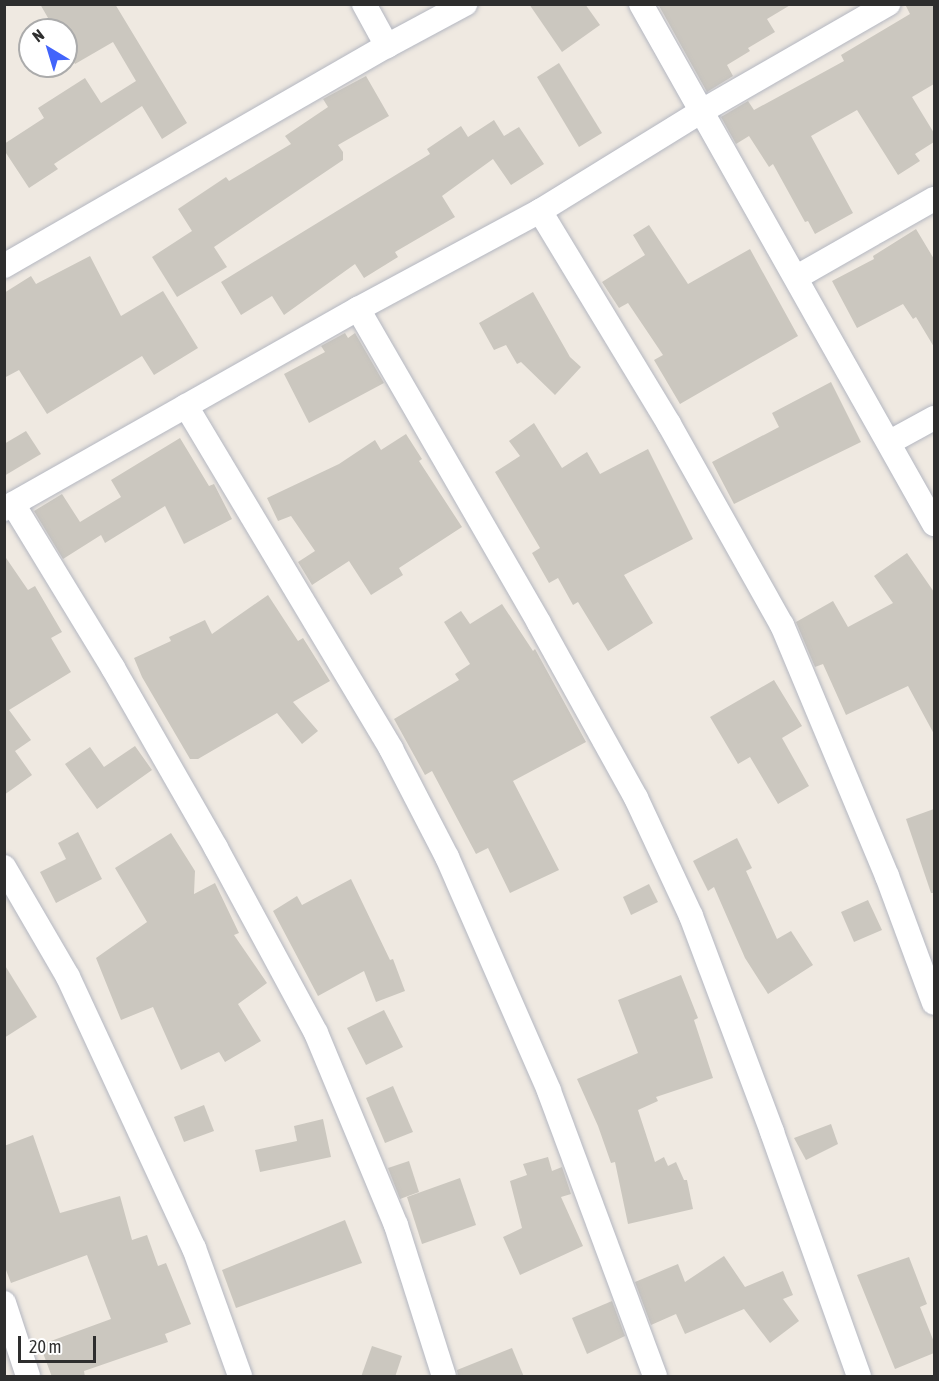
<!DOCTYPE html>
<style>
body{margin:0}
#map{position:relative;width:939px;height:1381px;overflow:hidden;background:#efe9e1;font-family:"Asap Condensed",sans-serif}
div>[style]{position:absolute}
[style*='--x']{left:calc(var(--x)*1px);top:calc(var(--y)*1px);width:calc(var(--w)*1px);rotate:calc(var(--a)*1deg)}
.building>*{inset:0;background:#cbc7bf}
.roads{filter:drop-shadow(0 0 2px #b4b7c1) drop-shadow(0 0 2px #b4b7c1)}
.street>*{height:24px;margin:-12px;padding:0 12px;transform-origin:12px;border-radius:12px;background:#fff}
span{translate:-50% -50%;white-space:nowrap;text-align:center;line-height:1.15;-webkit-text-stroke:4.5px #fff;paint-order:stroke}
.frame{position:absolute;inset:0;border:6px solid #2e2e2e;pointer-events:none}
.north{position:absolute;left:18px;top:18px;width:60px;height:60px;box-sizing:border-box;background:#fff;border:2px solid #ababab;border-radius:50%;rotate:322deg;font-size:16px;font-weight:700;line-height:24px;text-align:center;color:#2e2e2e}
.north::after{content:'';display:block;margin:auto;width:21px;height:27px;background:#4264fb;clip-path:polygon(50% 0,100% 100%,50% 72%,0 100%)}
.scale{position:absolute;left:18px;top:1336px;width:78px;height:27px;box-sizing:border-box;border:3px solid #2e2e2e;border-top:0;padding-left:8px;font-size:18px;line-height:21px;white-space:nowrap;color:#2e2e2e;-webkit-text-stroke:4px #fff;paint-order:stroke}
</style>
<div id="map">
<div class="building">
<i style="clip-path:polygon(40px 4px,115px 4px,187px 123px,162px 139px,142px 106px,54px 164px,58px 169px,29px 188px,4px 150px,4px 144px,44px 118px,38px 108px,85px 78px,101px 103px,136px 81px,113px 42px,75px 64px,66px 49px,66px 30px,55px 30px)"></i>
<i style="clip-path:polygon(529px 4px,585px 4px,600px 25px,562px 52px)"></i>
<i style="clip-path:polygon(658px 4px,792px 4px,767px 19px,775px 32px,748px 48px,750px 51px,727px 65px,733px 76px,707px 92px)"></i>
<i style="clip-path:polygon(905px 4px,934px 4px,934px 84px,912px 97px,934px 133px,934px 142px,915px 154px,920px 161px,898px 175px,857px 110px,811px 136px,853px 213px,815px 234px,808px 221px,805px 222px,773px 164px,769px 167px,749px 136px,736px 144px,721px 117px,748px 101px,754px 110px,844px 61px,841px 55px,910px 14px)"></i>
<i style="clip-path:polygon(559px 63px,602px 133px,579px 147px,537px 77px)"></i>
<i style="clip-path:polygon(366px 76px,389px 116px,338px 145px,343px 152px,343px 160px,214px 247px,227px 267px,177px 297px,152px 257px,192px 231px,178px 209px,226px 177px,229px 181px,291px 144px,285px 136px,328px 107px,323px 99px)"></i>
<i style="clip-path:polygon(494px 120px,504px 136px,519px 127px,544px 164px,511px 185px,493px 159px,442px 196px,455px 217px,395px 252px,398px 257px,364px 278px,355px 264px,284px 315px,272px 296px,241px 315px,221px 282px,430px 154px,427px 149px,461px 126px,468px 137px)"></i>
<i style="clip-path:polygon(649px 225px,688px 284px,750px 249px,798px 336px,680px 404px,654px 360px,663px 355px,628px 303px,619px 308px,602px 282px,645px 255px,633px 235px)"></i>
<i style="clip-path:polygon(916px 229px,934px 259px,934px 347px,916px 317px,913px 319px,903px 304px,857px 328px,832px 281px,874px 259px,873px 256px)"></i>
<i style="clip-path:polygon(90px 256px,121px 316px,163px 291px,198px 348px,154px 375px,142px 356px,47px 414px,19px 370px,4px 378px,4px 293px,31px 276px,36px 284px)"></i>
<i style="clip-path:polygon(533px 292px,570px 357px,581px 367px,555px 395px,521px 362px,517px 364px,506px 345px,494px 350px,479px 323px)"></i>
<i style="clip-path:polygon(345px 333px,348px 338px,355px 333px,384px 383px,309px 423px,284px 374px,325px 352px,321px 346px)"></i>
<i style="clip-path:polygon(831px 382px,861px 442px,734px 504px,712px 462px,779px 427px,772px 413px)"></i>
<i style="clip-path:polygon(534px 423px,562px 468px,587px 452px,600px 474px,648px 449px,693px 539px,624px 575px,653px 623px,608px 651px,578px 602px,573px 605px,558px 578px,549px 583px,532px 553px,540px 548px,495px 472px,520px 456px,509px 441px)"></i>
<i style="clip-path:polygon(26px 431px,41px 454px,4px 476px,4px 444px)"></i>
<i style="clip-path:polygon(406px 434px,422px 459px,419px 461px,462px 527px,399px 568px,403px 575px,371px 595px,349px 561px,312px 585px,298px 562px,315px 551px,291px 516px,278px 521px,267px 498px,339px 464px,375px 440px,381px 450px)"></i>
<i style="clip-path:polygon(180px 438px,209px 486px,214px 484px,232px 519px,184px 544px,165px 506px,105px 543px,101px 535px,63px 559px,34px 511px,62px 494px,80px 522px,121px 497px,111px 480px)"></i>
<i style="clip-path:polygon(907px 553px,934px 592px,934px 734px,908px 686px,846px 715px,823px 664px,815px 667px,796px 622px,833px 601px,848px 627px,893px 603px,874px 576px)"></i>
<i style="clip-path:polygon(4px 555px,28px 590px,35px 586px,62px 632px,51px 638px,71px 672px,9px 710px,31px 740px,15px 751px,32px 775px,4px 795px)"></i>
<i style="clip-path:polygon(268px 595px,298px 641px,303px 638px,330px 681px,293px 702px,318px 731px,302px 744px,277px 713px,198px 759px,190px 759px,142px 677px,134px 658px,171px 641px,169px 637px,205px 620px,212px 634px)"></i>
<i style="clip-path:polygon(502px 604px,533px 651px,535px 649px,586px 742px,513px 781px,559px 870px,510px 893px,488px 848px,476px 854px,432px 771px,425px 775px,394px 719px,459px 680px,455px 674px,470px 664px,444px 622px,461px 611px,470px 624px)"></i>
<i style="clip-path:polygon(774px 680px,802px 726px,782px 738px,809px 786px,778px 804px,750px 757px,738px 764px,710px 717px)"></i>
<i style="clip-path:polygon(135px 746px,152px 770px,97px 809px,65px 764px,90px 747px,104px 767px)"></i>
<i style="clip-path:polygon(934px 809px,934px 893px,931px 893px,906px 819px)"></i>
<i style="clip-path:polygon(78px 832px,102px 879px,56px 903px,40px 872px,66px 859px,58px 843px)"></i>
<i style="clip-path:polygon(171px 833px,195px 871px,194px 894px,215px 883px,239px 933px,234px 935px,267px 983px,238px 1004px,261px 1041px,225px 1062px,219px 1052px,181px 1070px,153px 1007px,121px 1020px,96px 958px,147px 922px,115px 868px)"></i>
<i style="clip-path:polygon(737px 838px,752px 868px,746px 871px,777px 939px,791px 931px,813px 965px,768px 994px,745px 958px,714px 887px,708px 891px,693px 861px)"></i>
<i style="clip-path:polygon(351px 879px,390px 960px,393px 959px,405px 991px,376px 1002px,364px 971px,318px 996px,273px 911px,297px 896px,302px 905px)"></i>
<i style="clip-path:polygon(649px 884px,658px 902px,631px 915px,623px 897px)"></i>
<i style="clip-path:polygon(868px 900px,882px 930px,854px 942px,841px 912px)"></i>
<i style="clip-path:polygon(4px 964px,37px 1017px,4px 1038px)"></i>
<i style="clip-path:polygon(681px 975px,698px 1018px,694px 1020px,713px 1078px,656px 1097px,658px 1101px,638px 1110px,655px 1162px,664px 1157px,668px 1166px,676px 1162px,684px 1180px,687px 1180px,693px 1209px,628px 1224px,615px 1162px,611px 1163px,598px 1126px,577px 1079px,638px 1053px,618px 1000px)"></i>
<i style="clip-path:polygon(384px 1010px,403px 1047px,366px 1065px,347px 1028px)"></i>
<i style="clip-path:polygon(393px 1086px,413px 1132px,385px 1143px,366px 1098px)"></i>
<i style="clip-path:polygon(204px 1105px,214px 1131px,184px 1142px,174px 1117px)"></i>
<i style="clip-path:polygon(323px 1119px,331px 1157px,260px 1172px,255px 1150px,297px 1141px,294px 1126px)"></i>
<i style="clip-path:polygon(831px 1124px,838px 1144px,806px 1160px,794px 1138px)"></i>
<i style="clip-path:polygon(33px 1135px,60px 1213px,120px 1196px,132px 1240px,147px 1235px,158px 1266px,166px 1263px,191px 1324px,165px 1334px,168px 1342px,84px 1371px,85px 1377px,52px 1377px,40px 1345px,111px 1319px,87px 1255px,11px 1283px,4px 1265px,4px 1146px)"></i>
<i style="clip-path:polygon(548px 1157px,552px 1171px,562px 1167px,571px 1194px,561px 1197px,583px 1246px,520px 1275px,503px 1237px,522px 1228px,510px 1181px,527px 1175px,523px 1164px)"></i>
<i style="clip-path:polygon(409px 1161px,419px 1192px,400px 1199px,388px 1168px)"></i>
<i style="clip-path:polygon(460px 1178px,476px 1225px,422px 1244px,407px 1197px)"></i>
<i style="clip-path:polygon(345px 1220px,362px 1263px,236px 1308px,222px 1270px)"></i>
<i style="clip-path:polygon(724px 1256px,745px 1287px,783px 1271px,793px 1295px,783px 1299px,799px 1321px,770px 1343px,744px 1309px,685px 1334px,676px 1314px,651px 1325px,635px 1282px,678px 1264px,685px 1282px)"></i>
<i style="clip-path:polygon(909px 1257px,927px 1304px,920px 1307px,934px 1342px,934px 1353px,895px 1369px,857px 1275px)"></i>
<i style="clip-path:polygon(612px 1301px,625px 1336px,587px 1354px,572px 1318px)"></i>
<i style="clip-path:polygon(372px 1346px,402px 1356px,395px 1377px,361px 1377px)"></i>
<i style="clip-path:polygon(512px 1348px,524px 1377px,458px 1377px,457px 1370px)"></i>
</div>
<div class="roads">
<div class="street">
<i style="--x:364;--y:4;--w:48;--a:61.3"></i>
<i style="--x:641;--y:4;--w:597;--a:60.6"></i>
<i style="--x:540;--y:211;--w:249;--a:58.8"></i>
<i style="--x:669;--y:424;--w:231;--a:60.7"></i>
<i style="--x:782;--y:625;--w:272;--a:67.3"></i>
<i style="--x:887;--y:876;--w:135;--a:69.7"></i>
<i style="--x:4;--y:266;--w:442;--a:-29.9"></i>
<i style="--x:387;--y:46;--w:89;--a:-28.3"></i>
<i style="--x:797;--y:277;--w:158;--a:-29.7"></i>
<i style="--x:358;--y:309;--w:362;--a:60"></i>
<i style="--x:539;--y:623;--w:200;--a:61"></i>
<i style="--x:636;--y:798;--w:130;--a:65"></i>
<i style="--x:691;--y:916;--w:231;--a:69.4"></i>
<i style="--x:772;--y:1132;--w:259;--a:70.4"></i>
<i style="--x:186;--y:406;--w:400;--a:59.1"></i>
<i style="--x:391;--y:749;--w:122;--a:62.6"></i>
<i style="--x:447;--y:857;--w:255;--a:66.4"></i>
<i style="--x:549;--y:1091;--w:304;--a:69.6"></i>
<i style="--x:890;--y:442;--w:50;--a:-28.6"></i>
<i style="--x:13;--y:504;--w:192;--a:58.6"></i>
<i style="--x:113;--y:668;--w:207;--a:60.2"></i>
<i style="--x:216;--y:848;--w:210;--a:61.6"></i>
<i style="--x:316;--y:1033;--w:208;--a:67.4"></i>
<i style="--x:396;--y:1225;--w:158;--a:72.4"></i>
<i style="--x:4;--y:509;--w:407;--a:-29.5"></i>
<i style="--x:358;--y:309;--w:207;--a:-28.3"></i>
<i style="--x:540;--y:211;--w:190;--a:-31.7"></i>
<i style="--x:702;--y:111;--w:215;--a:-29.9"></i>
<i style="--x:4;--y:867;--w:127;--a:59.8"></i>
<i style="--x:68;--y:977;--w:299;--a:65.1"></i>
<i style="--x:194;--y:1248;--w:136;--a:70.2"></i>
<i style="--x:4;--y:1303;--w:77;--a:71.8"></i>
</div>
</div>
<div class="frame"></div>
<div class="north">N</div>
<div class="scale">20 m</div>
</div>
